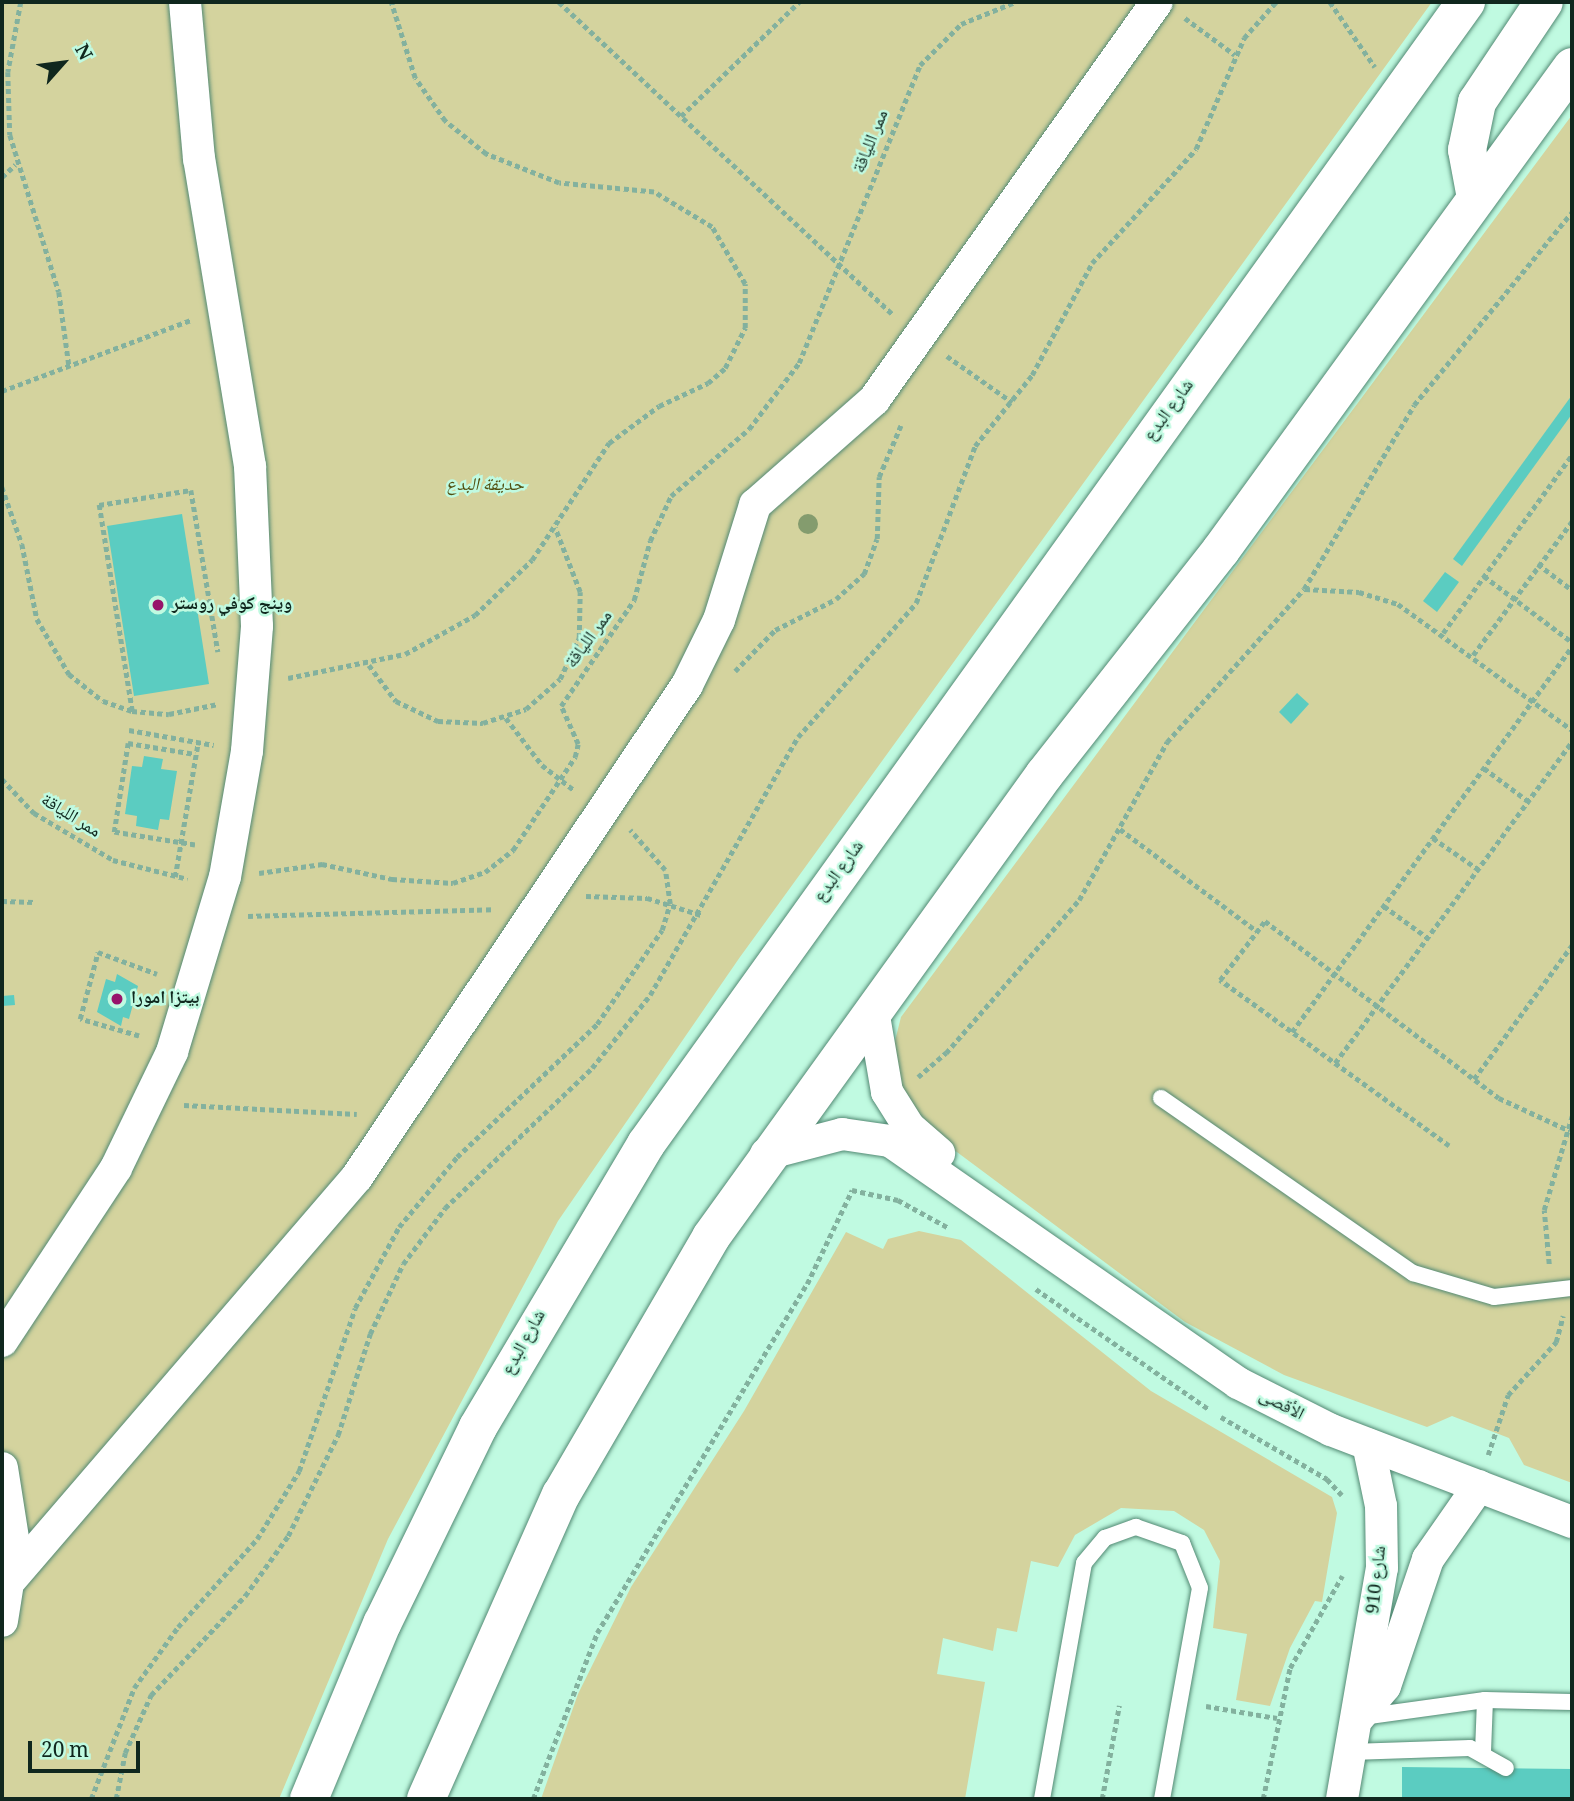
<!DOCTYPE html>
<meta charset="utf-8">
<style>
body{margin:0}
#map{position:relative;width:1574px;height:1801px;overflow:hidden;background:#c0fae1;font-family:Georgia,"Noto Naskh Arabic",serif}
div>[style]{position:absolute}
[style*='--x']{left:calc(var(--x)*1px);top:calc(var(--y)*1px);width:calc(var(--w)*1px);rotate:calc(var(--a)*1deg)}
.green>*{inset:0;background:#d4d39e}
.building>*{inset:0;background:#5bccc1}
.path>*{height:4.5px;margin-top:-2.25px;transform-origin:0;background:repeating-linear-gradient(90deg,#83b19e 0 5px,transparent 0 8.5px)}
.roads{filter:drop-shadow(0 0 2px #528973) drop-shadow(0 0 2px #528973)}
.lane>*{height:16px;margin:-8px;padding:0 8px;transform-origin:8px;border-radius:8px;background:#fff}
.street>*{height:32px;margin:-16px;padding:0 16px;transform-origin:16px;border-radius:16px;background:#fff}
.secondary>*{height:38px;margin:-19px;padding:0 19px;transform-origin:19px;border-radius:19px;background:#fff}
.trees>*{width:20px;height:20px;margin:-10px;border-radius:50%;background:#849c6e}
.dots>*{width:19px;height:19px;translate:-50% -50%;box-sizing:border-box;border:4px solid #c0fae1;border-radius:50%}
span{translate:-50% -50%;white-space:nowrap;text-align:center;line-height:1.15;-webkit-text-stroke:5px #c0fae1;paint-order:stroke}
.street-label{font-size:18px;color:#10271e}
.park-label{font-size:18px;color:#524f10;font-style:italic}
.poi-label{font-size:18px;color:#10271e;font-weight:700}
.left{translate:0 -50%;text-align:left}
.frame{position:absolute;inset:0;border:4px solid #10271e;pointer-events:none}
.north{position:absolute;left:28px;top:28px;width:70px;height:70px;-webkit-text-stroke:5px #c0fae1;paint-order:stroke;rotate:62deg;font-size:19px;font-weight:700;line-height:28px;text-align:center;color:#10271e}
.north::after{content:'';display:block;margin:auto;width:24px;height:32px;background:#10271e;clip-path:polygon(50% 0,100% 100%,50% 72%,0 100%)}
.scale{position:absolute;left:28px;top:1741px;width:112px;height:32px;box-sizing:border-box;border:4px solid #10271e;border-top:0;padding-left:9px;font-size:21px;line-height:24px;white-space:nowrap;color:#10271e;-webkit-text-stroke:5px #c0fae1;paint-order:stroke}
</style>
<div id="map">
<div class="green">
<i style="clip-path:polygon(2px 2px,1432px 2px,740px 957px,558px 1221px,388px 1539px,279px 1799px,2px 1799px)"></i>
<i style="clip-path:polygon(1572px 115px,1572px 1483px,1524px 1465px,1509px 1438px,1452px 1416px,1427px 1427px,1284px 1375px,1185px 1322px,926px 1129px,900px 1096px,891px 1057px,901px 1017px)"></i>
<i style="clip-path:polygon(919px 1231px,961px 1240px,1151px 1391px,1332px 1497px,1337px 1513px,1322px 1602px,1315px 1601px,1290px 1648px,1270px 1706px,1236px 1700px,1247px 1634px,1213px 1628px,1220px 1561px,1204px 1530px,1174px 1511px,1121px 1508px,1075px 1535px,1058px 1567px,1031px 1561px,1017px 1632px,997px 1628px,993px 1651px,943px 1638px,937px 1674px,985px 1682px,965px 1799px,541px 1799px,578px 1694px,631px 1587px,744px 1411px,846px 1232px,883px 1249px,888px 1239px)"></i>
</div>
<div class="building">
<i style="clip-path:polygon(1572px 395px,1572px 414px,1462px 566px,1453px 559px)"></i>
<i style="clip-path:polygon(182px 514px,209px 684px,134px 696px,107px 526px)"></i>
<i style="clip-path:polygon(1445px 572px,1459px 582px,1437px 612px,1423px 601px)"></i>
<i style="clip-path:polygon(1297px 693px,1309px 704px,1291px 724px,1279px 712px)"></i>
<i style="clip-path:polygon(144px 756px,163px 759px,161px 769px,177px 771px,169px 820px,160px 819px,158px 830px,136px 826px,137px 816px,125px 814px,132px 766px,142px 767px)"></i>
<i style="clip-path:polygon(117px 974px,138px 986px,129px 1019px,123px 1017px,121px 1026px,97px 1012px,106px 979px,115px 982px)"></i>
<i style="clip-path:polygon(14px 995px,15px 1005px,2px 1006px,2px 996px)"></i>
<i style="clip-path:polygon(1402px 1767px,1572px 1769px,1572px 1799px,1402px 1799px)"></i>
</div>
<div class="path">
<i style="--x:21;--y:2;--w:71;--a:100.5"></i>
<i style="--x:8;--y:72;--w:63;--a:88.2"></i>
<i style="--x:10;--y:135;--w:164;--a:72.7"></i>
<i style="--x:59;--y:292;--w:74;--a:82.2"></i>
<i style="--x:559;--y:2;--w:458;--a:43.1"></i>
<i style="--x:1330;--y:2;--w:79;--a:55.3"></i>
<i style="--x:1185;--y:18;--w:62;--a:36.5"></i>
<i style="--x:681;--y:116;--w:164;--a:-44"></i>
<i style="--x:2;--y:177;--w:18;--a:-43"></i>
<i style="--x:947;--y:356;--w:80;--a:35.3"></i>
<i style="--x:2;--y:391;--w:202;--a:-20.6"></i>
<i style="--x:2;--y:487;--w:60;--a:70.7"></i>
<i style="--x:22;--y:544;--w:76;--a:78.7"></i>
<i style="--x:37;--y:619;--w:64;--a:59.8"></i>
<i style="--x:69;--y:674;--w:43;--a:38.5"></i>
<i style="--x:103;--y:701;--w:31;--a:19"></i>
<i style="--x:132;--y:711;--w:37;--a:5"></i>
<i style="--x:169;--y:714;--w:50;--a:-11.5"></i>
<i style="--x:1538;--y:564;--w:43;--a:37.4"></i>
<i style="--x:1484;--y:576;--w:110;--a:36.9"></i>
<i style="--x:1305;--y:589;--w:54;--a:3.2"></i>
<i style="--x:1359;--y:592;--w:41;--a:17.1"></i>
<i style="--x:1398;--y:604;--w:215;--a:35.9"></i>
<i style="--x:1443;--y:633;--w:220;--a:-54.1"></i>
<i style="--x:1473;--y:655;--w:167;--a:-53.5"></i>
<i style="--x:369;--y:665;--w:45;--a:53.1"></i>
<i style="--x:396;--y:701;--w:47;--a:25.5"></i>
<i style="--x:438;--y:721;--w:45;--a:2.5"></i>
<i style="--x:483;--y:723;--w:45;--a:-18"></i>
<i style="--x:526;--y:709;--w:45;--a:-41.4"></i>
<i style="--x:560;--y:679;--w:45;--a:-65.1"></i>
<i style="--x:579;--y:638;--w:46;--a:-88.8"></i>
<i style="--x:580;--y:592;--w:69;--a:-111.3"></i>
<i style="--x:735;--y:671;--w:57;--a:-45.7"></i>
<i style="--x:775;--y:630;--w:68;--a:-26.9"></i>
<i style="--x:836;--y:599;--w:38;--a:-42"></i>
<i style="--x:864;--y:574;--w:37;--a:-70"></i>
<i style="--x:877;--y:539;--w:62;--a:-88.2"></i>
<i style="--x:879;--y:477;--w:56;--a:-67.1"></i>
<i style="--x:288;--y:678;--w:119;--a:-11.6"></i>
<i style="--x:405;--y:654;--w:80;--a:-29.1"></i>
<i style="--x:475;--y:615;--w:79;--a:-44"></i>
<i style="--x:532;--y:560;--w:140;--a:-56.7"></i>
<i style="--x:609;--y:443;--w:62;--a:-36.5"></i>
<i style="--x:659;--y:406;--w:54;--a:-25.1"></i>
<i style="--x:708;--y:383;--w:23;--a:-41"></i>
<i style="--x:725;--y:368;--w:45;--a:-63.4"></i>
<i style="--x:745;--y:328;--w:44;--a:-90"></i>
<i style="--x:745;--y:284;--w:66;--a:-120.1"></i>
<i style="--x:712;--y:227;--w:68;--a:-148.9"></i>
<i style="--x:654;--y:192;--w:95;--a:-174.6"></i>
<i style="--x:559;--y:183;--w:79;--a:-158.3"></i>
<i style="--x:486;--y:154;--w:53;--a:-141.2"></i>
<i style="--x:445;--y:121;--w:52;--a:-124.9"></i>
<i style="--x:415;--y:78;--w:80;--a:-107.5"></i>
<i style="--x:132;--y:711;--w:209;--a:-99.1"></i>
<i style="--x:99;--y:505;--w:93;--a:-9.3"></i>
<i style="--x:191;--y:490;--w:164;--a:80.5"></i>
<i style="--x:506;--y:718;--w:59;--a:52.5"></i>
<i style="--x:542;--y:765;--w:41;--a:38"></i>
<i style="--x:129;--y:730;--w:86;--a:10"></i>
<i style="--x:1484;--y:768;--w:55;--a:36.9"></i>
<i style="--x:2;--y:779;--w:47;--a:46.7"></i>
<i style="--x:34;--y:813;--w:92;--a:30.7"></i>
<i style="--x:113;--y:860;--w:77;--a:14.2"></i>
<i style="--x:1120;--y:829;--w:171;--a:36.7"></i>
<i style="--x:1433;--y:838;--w:55;--a:34.6"></i>
<i style="--x:195;--y:845;--w:82;--a:-170.9"></i>
<i style="--x:114;--y:832;--w:90;--a:-81.1"></i>
<i style="--x:128;--y:743;--w:68;--a:9.3"></i>
<i style="--x:259;--y:873;--w:64;--a:-8.1"></i>
<i style="--x:322;--y:864;--w:72;--a:12.1"></i>
<i style="--x:392;--y:879;--w:61;--a:3.8"></i>
<i style="--x:453;--y:883;--w:34;--a:-19"></i>
<i style="--x:485;--y:872;--w:36;--a:-38"></i>
<i style="--x:513;--y:850;--w:112;--a:-56.3"></i>
<i style="--x:575;--y:757;--w:13;--a:-77"></i>
<i style="--x:578;--y:744;--w:42;--a:-114.1"></i>
<i style="--x:561;--y:706;--w:129;--a:-55.4"></i>
<i style="--x:634;--y:600;--w:61;--a:-74.8"></i>
<i style="--x:650;--y:541;--w:50;--a:-65"></i>
<i style="--x:671;--y:496;--w:103;--a:-40.7"></i>
<i style="--x:749;--y:429;--w:83;--a:-52.9"></i>
<i style="--x:799;--y:363;--w:322;--a:-67.9"></i>
<i style="--x:920;--y:65;--w:58;--a:-45"></i>
<i style="--x:961;--y:24;--w:58;--a:-22.2"></i>
<i style="--x:175;--y:877;--w:137;--a:-80.3"></i>
<i style="--x:586;--y:896;--w:61;--a:1.9"></i>
<i style="--x:647;--y:898;--w:57;--a:17.5"></i>
<i style="--x:2;--y:901;--w:32;--a:2"></i>
<i style="--x:1384;--y:906;--w:54;--a:36"></i>
<i style="--x:248;--y:916;--w:246;--a:-1.6"></i>
<i style="--x:1292;--y:1032;--w:476;--a:-54"></i>
<i style="--x:139;--y:1036;--w:61;--a:-163.9"></i>
<i style="--x:80;--y:1019;--w:69;--a:-75"></i>
<i style="--x:98;--y:952;--w:63;--a:20.4"></i>
<i style="--x:1335;--y:1063;--w:399;--a:-53.6"></i>
<i style="--x:918;--y:1077;--w:37;--a:-41"></i>
<i style="--x:946;--y:1053;--w:203;--a:-49"></i>
<i style="--x:1079;--y:900;--w:181;--a:-60.9"></i>
<i style="--x:1167;--y:742;--w:205;--a:-48.2"></i>
<i style="--x:1304;--y:589;--w:214;--a:-59.1"></i>
<i style="--x:1414;--y:405;--w:249;--a:-50.7"></i>
<i style="--x:1474;--y:1079;--w:166;--a:-53.8"></i>
<i style="--x:184;--y:1105;--w:173;--a:3"></i>
<i style="--x:1449;--y:1146;--w:283;--a:-144.1"></i>
<i style="--x:1220;--y:980;--w:74;--a:-52.7"></i>
<i style="--x:1265;--y:921;--w:293;--a:37.1"></i>
<i style="--x:1499;--y:1098;--w:78;--a:24.9"></i>
<i style="--x:1549;--y:1264;--w:54;--a:-95.3"></i>
<i style="--x:1544;--y:1210;--w:98;--a:-73.4"></i>
<i style="--x:1036;--y:1289;--w:212;--a:34.8"></i>
<i style="--x:1221;--y:1417;--w:123;--a:30.3"></i>
<i style="--x:1327;--y:1479;--w:22;--a:47"></i>
<i style="--x:1488;--y:1455;--w:63;--a:-71.6"></i>
<i style="--x:1508;--y:1395;--w:72;--a:-47.8"></i>
<i style="--x:1556;--y:1342;--w:27;--a:-75"></i>
<i style="--x:1206;--y:1706;--w:72;--a:9.6"></i>
<i style="--x:91;--y:1799;--w:119;--a:-68.8"></i>
<i style="--x:134;--y:1688;--w:75;--a:-54.2"></i>
<i style="--x:178;--y:1627;--w:118;--a:-48.1"></i>
<i style="--x:257;--y:1539;--w:80;--a:-58.3"></i>
<i style="--x:299;--y:1471;--w:172;--a:-71"></i>
<i style="--x:355;--y:1308;--w:92;--a:-61.5"></i>
<i style="--x:399;--y:1227;--w:91;--a:-50.4"></i>
<i style="--x:457;--y:1157;--w:193;--a:-43.5"></i>
<i style="--x:597;--y:1024;--w:114;--a:-55.3"></i>
<i style="--x:662;--y:930;--w:27;--a:-73"></i>
<i style="--x:670;--y:904;--w:34;--a:-98"></i>
<i style="--x:665;--y:870;--w:53;--a:-131.2"></i>
<i style="--x:116;--y:1799;--w:47;--a:-78.9"></i>
<i style="--x:125;--y:1753;--w:64;--a:-65.9"></i>
<i style="--x:151;--y:1695;--w:137;--a:-46.5"></i>
<i style="--x:245;--y:1596;--w:74;--a:-54.4"></i>
<i style="--x:288;--y:1536;--w:113;--a:-63.7"></i>
<i style="--x:338;--y:1435;--w:106;--a:-72.4"></i>
<i style="--x:370;--y:1334;--w:77;--a:-64.8"></i>
<i style="--x:403;--y:1264;--w:70;--a:-53.1"></i>
<i style="--x:445;--y:1208;--w:203;--a:-43.6"></i>
<i style="--x:592;--y:1068;--w:93;--a:-51.5"></i>
<i style="--x:650;--y:995;--w:297;--a:-60.2"></i>
<i style="--x:798;--y:737;--w:179;--a:-48.6"></i>
<i style="--x:916;--y:603;--w:168;--a:-69.4"></i>
<i style="--x:975;--y:446;--w:91;--a:-51.2"></i>
<i style="--x:1032;--y:375;--w:127;--a:-61.8"></i>
<i style="--x:1092;--y:263;--w:154;--a:-47.6"></i>
<i style="--x:1196;--y:149;--w:121;--a:-66.6"></i>
<i style="--x:1244;--y:38;--w:48;--a:-48.4"></i>
<i style="--x:533;--y:1799;--w:178;--a:-68.9"></i>
<i style="--x:597;--y:1633;--w:407;--a:-59"></i>
<i style="--x:807;--y:1284;--w:104;--a:-64.4"></i>
<i style="--x:852;--y:1190;--w:47;--a:12.3"></i>
<i style="--x:898;--y:1200;--w:58;--a:28.8"></i>
<i style="--x:1102;--y:1799;--w:95;--a:-79.6"></i>
<i style="--x:1263;--y:1799;--w:134;--a:-78.4"></i>
<i style="--x:1290;--y:1668;--w:106;--a:-60.5"></i>
</div>
<div class="roads">
<div class="lane">
<i style="--x:1161;--y:1098;--w:307;--a:34.8"></i>
<i style="--x:1413;--y:1273;--w:84;--a:16.5"></i>
<i style="--x:1494;--y:1297;--w:79;--a:-6.6"></i>
<i style="--x:1362;--y:1717;--w:124;--a:-7.9"></i>
<i style="--x:1485;--y:1700;--w:87;--a:1.3"></i>
<i style="--x:1351;--y:1752;--w:119;--a:-1.9"></i>
<i style="--x:1470;--y:1748;--w:41;--a:29.1"></i>
<i style="--x:1483;--y:1752;--w:52;--a:-87.8"></i>
<i style="--x:1042;--y:1799;--w:240;--a:-79.9"></i>
<i style="--x:1084;--y:1563;--w:33;--a:-50"></i>
<i style="--x:1105;--y:1538;--w:33;--a:-20"></i>
<i style="--x:1136;--y:1527;--w:49;--a:19.2"></i>
<i style="--x:1182;--y:1543;--w:48;--a:68.2"></i>
<i style="--x:1200;--y:1588;--w:214;--a:100.2"></i>
</div>
<div class="street">
<i style="--x:873;--y:1010;--w:83;--a:80.3"></i>
<i style="--x:887;--y:1092;--w:41;--a:57.8"></i>
<i style="--x:909;--y:1127;--w:40;--a:41"></i>
<i style="--x:766;--y:1154;--w:79;--a:-14.7"></i>
<i style="--x:842;--y:1134;--w:49;--a:8.3"></i>
<i style="--x:890;--y:1141;--w:424;--a:34.8"></i>
<i style="--x:1238;--y:1383;--w:104;--a:26.8"></i>
<i style="--x:1331;--y:1430;--w:258;--a:20.9"></i>
<i style="--x:2;--y:1341;--w:207;--a:-56.6"></i>
<i style="--x:116;--y:1168;--w:129;--a:-64.2"></i>
<i style="--x:172;--y:1052;--w:183;--a:-73.2"></i>
<i style="--x:225;--y:877;--w:128;--a:-80.1"></i>
<i style="--x:247;--y:751;--w:125;--a:-85.4"></i>
<i style="--x:257;--y:626;--w:160;--a:-92.5"></i>
<i style="--x:250;--y:466;--w:311;--a:-99.4"></i>
<i style="--x:199;--y:159;--w:158;--a:-95.1"></i>
<i style="--x:2;--y:1468;--w:78;--a:81.1"></i>
<i style="--x:14;--y:1545;--w:77;--a:99"></i>
<i style="--x:12;--y:1578;--w:529;--a:-49.29"></i>
<i style="--x:357;--y:1177;--w:592;--a:-56.15"></i>
<i style="--x:687;--y:685;--w:72;--a:-63.8"></i>
<i style="--x:719;--y:620;--w:121;--a:-72.6"></i>
<i style="--x:755;--y:505;--w:159;--a:-41.4"></i>
<i style="--x:874;--y:400;--w:488;--a:-54.6"></i>
<i style="--x:1359;--y:1717;--w:40;--a:-50"></i>
<i style="--x:1385;--y:1686;--w:134;--a:-71.3"></i>
<i style="--x:1428;--y:1559;--w:89;--a:-55.1"></i>
<i style="--x:1342;--y:1799;--w:234;--a:-80.2"></i>
<i style="--x:1382;--y:1568;--w:62;--a:-90.9"></i>
<i style="--x:1381;--y:1506;--w:63;--a:-101.8"></i>
</div>
<div class="secondary">
<i style="--x:1476;--y:198;--w:49;--a:-100.6"></i>
<i style="--x:1467;--y:150;--w:49;--a:-78.2"></i>
<i style="--x:1477;--y:102;--w:120;--a:-56.2"></i>
<i style="--x:309;--y:1799;--w:190;--a:-67.4"></i>
<i style="--x:382;--y:1624;--w:219;--a:-64"></i>
<i style="--x:478;--y:1427;--w:329;--a:-59.3"></i>
<i style="--x:646;--y:1144;--w:1406;--a:-54.32"></i>
<i style="--x:426;--y:1799;--w:333;--a:-66.1"></i>
<i style="--x:561;--y:1495;--w:298;--a:-59.8"></i>
<i style="--x:711;--y:1237;--w:570;--a:-54.22"></i>
<i style="--x:1044;--y:775;--w:286;--a:-51.8"></i>
<i style="--x:1221;--y:550;--w:597;--a:-53.99"></i>
</div>
</div>
<div class="trees">
<i style="left:808px;top:524px"></i>
</div>
<div class="dots">
<i style="left:158px;top:605px;background:#97146b"></i>
<i style="left:117px;top:999px;background:#97146b"></i>
</div>
<div class="street-label">
<span style="left:872px;top:142px;rotate:-68deg">ممر اللياقة</span>
<span style="left:1170px;top:411px;rotate:-54deg">شارع البدع</span>
<span style="left:590px;top:640px;rotate:-54deg">ممر اللياقة</span>
<span style="left:70px;top:817px;rotate:32deg">ممر اللياقة</span>
<span style="left:840px;top:872px;rotate:-54deg">شارع البدع</span>
<span style="left:525px;top:1343px;rotate:-61deg">شارع البدع</span>
<span style="left:1281px;top:1406px;rotate:27deg">الأقصى</span>
<span style="left:1378px;top:1580px;rotate:-84deg">شارع 910</span>
</div>
<div class="park-label">
<span style="left:485px;top:486px">حديقة البدع</span>
</div>
<div class="poi-label">
<span class="left" style="left:172px;top:605px">وينج كوفي روستر</span>
<span class="left" style="left:131px;top:999px">بيتزا امورا</span>
</div>
<div class="frame"></div>
<div class="north">N</div>
<div class="scale">20 m</div>
</div>
